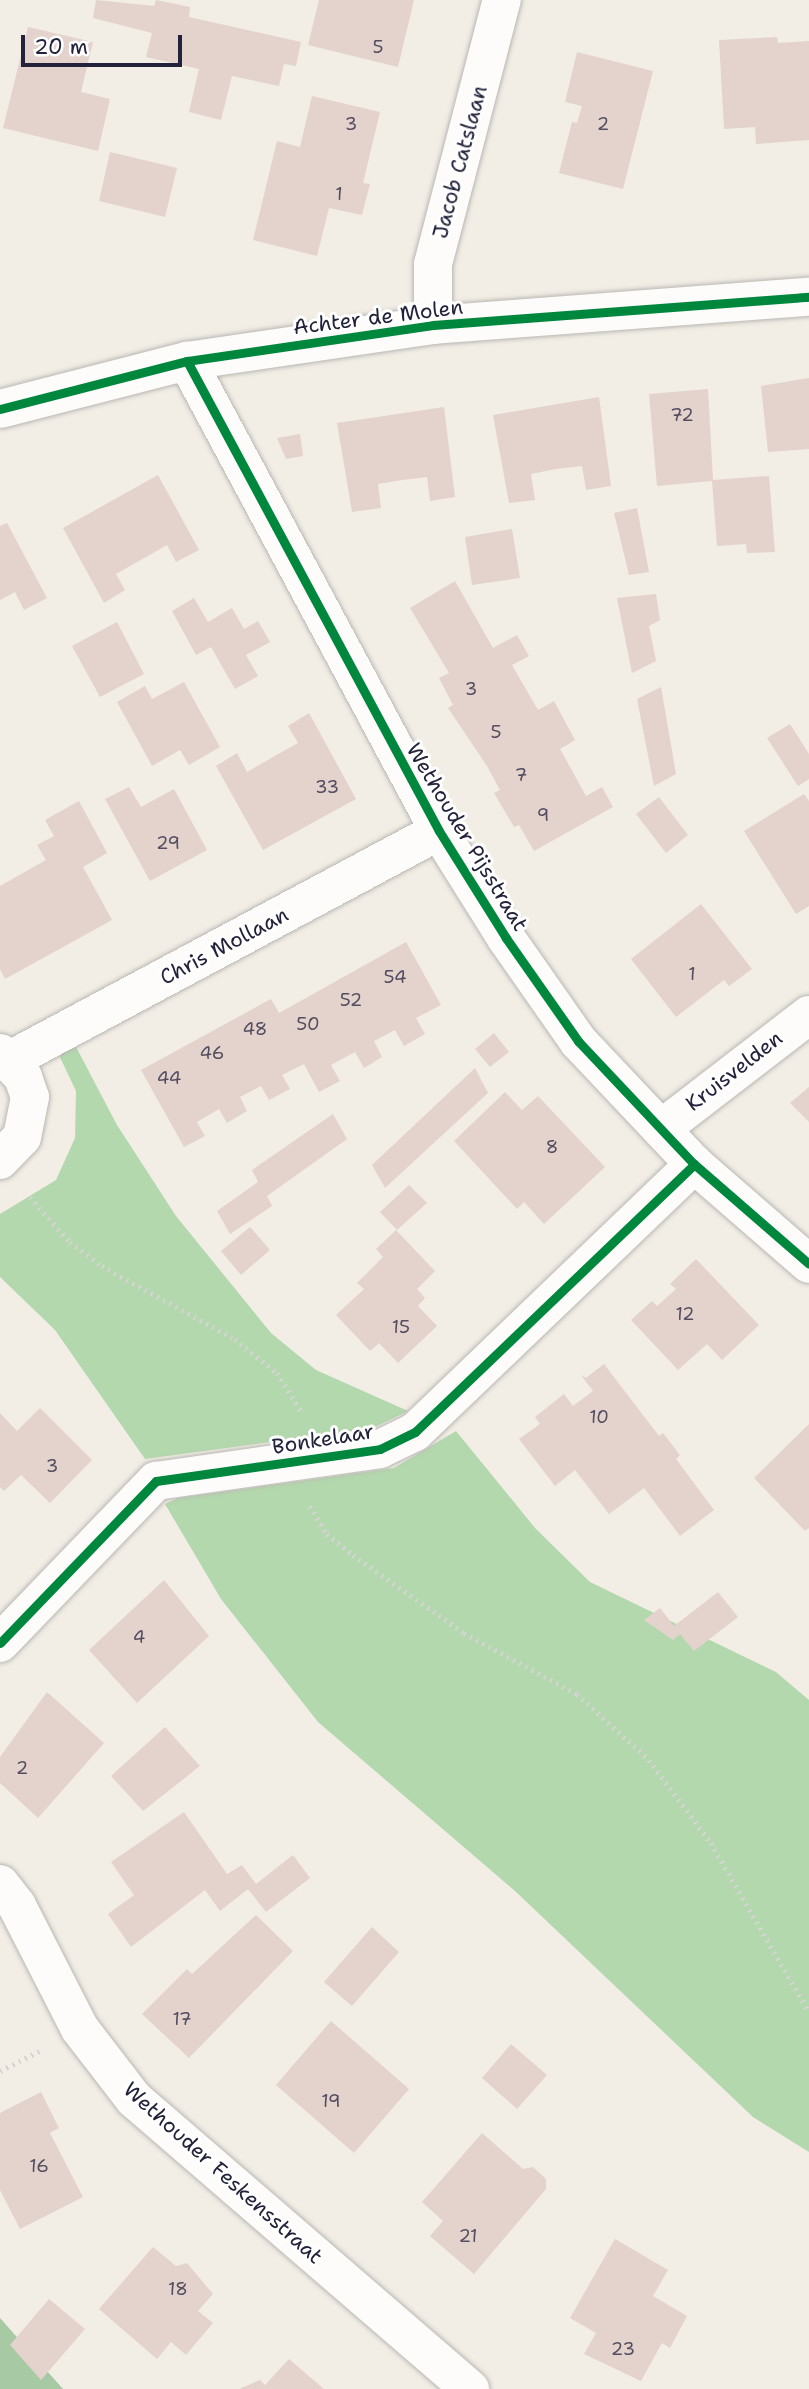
<!DOCTYPE html>
<style>
body{margin:0}
#map{position:relative;width:809px;height:2389px;overflow:hidden;background:#f2eee5;font-family:"Shantell Sans",sans-serif}
div>[style]{position:absolute}
[style*='--x']{left:calc(var(--x)*1px);top:calc(var(--y)*1px);width:calc(var(--w)*1px);rotate:calc(var(--a)*1deg)}
.green>*{inset:0;background:#b4d8ae}
.forest>*{inset:0;background:#a7c9a4}
.building>*{inset:0;background:#e4d2cd}
.path>*{height:4.5px;margin-top:-2.25px;transform-origin:0;background:repeating-linear-gradient(90deg,#d5d4d3 0 2px,transparent 0 7px)}
.roads{filter:drop-shadow(0 0 2px #b9b7b4) drop-shadow(0 0 2px #b9b7b4)}
.minor>*{height:38px;margin:-19px;padding:0 19px;transform-origin:19px;border-radius:19px;background:#fdfcfb}
.cycleway>*{height:9px;margin:-4.5px;padding:0 4.5px;transform-origin:4.5px;border-radius:4.5px;background:#00873e}
span{translate:-50% -50%;white-space:nowrap;text-align:center;line-height:1.15;-webkit-text-stroke:6px #fff;paint-order:stroke}
.number-label{font-size:18px;color:#524e60}
.number-label span{-webkit-text-stroke-width:0}
.street-label{font-size:21px;color:#22223b}
.scale{position:absolute;left:21px;top:35px;width:161px;height:32px;box-sizing:border-box;border:4px solid #22223b;border-top:0;padding-left:9px;font-size:21px;line-height:24px;white-space:nowrap;color:#22223b;-webkit-text-stroke:5px #fff;paint-order:stroke}
</style>
<div id="map">
<div class="green">
<i style="clip-path:polygon(74px 1043px,117px 1125px,176px 1216px,271px 1333px,316px 1370px,408px 1411px,373px 1428px,145px 1459px,55px 1330px,0 1277px,0 1214px,56px 1180px,75px 1138px,76px 1091px,57px 1051px)"></i>
<i style="clip-path:polygon(456px 1431px,535px 1528px,590px 1582px,776px 1672px,809px 1700px,809px 2152px,753px 2117px,515px 1891px,318px 1722px,221px 1599px,165px 1504px,178px 1498px,394px 1468px)"></i>
</div>
<div class="forest">
<i style="clip-path:polygon(0 2318px,63px 2389px,0 2389px)"></i>
</div>
<div class="building">
<i style="clip-path:polygon(96px 0,154px 6px,156px 0,190px 7px,189px 17px,301px 42px,296px 66px,284px 64px,279px 86px,232px 76px,221px 120px,189px 112px,199px 69px,146px 57px,152px 33px,93px 18px)"></i>
<i style="clip-path:polygon(319px 0,414px 0,398px 67px,308px 45px)"></i>
<i style="clip-path:polygon(28px 27px,93px 42px,81px 92px,110px 99px,98px 151px,3px 128px)"></i>
<i style="clip-path:polygon(777px 37px,778px 43px,809px 41px,809px 140px,756px 144px,755px 127px,724px 129px,719px 40px)"></i>
<i style="clip-path:polygon(577px 52px,653px 71px,623px 189px,559px 173px,572px 122px,577px 123px,582px 106px,565px 102px)"></i>
<i style="clip-path:polygon(312px 96px,380px 112px,363px 183px,370px 184px,362px 215px,329px 208px,317px 256px,253px 240px,277px 141px,300px 147px)"></i>
<i style="clip-path:polygon(110px 152px,177px 168px,165px 217px,99px 201px)"></i>
<i style="clip-path:polygon(809px 378px,809px 449px,768px 452px,761px 386px)"></i>
<i style="clip-path:polygon(708px 389px,713px 480px,769px 476px,775px 552px,747px 553px,746px 544px,717px 546px,712px 481px,657px 486px,649px 394px)"></i>
<i style="clip-path:polygon(599px 397px,611px 486px,586px 490px,582px 466px,556px 469px,531px 474px,535px 500px,509px 503px,493px 415px)"></i>
<i style="clip-path:polygon(444px 407px,455px 497px,430px 501px,427px 477px,402px 480px,378px 484px,381px 508px,352px 512px,337px 423px)"></i>
<i style="clip-path:polygon(300px 434px,303px 456px,286px 459px,277px 438px)"></i>
<i style="clip-path:polygon(158px 475px,199px 550px,176px 562px,167px 545px,116px 574px,125px 590px,104px 603px,63px 528px)"></i>
<i style="clip-path:polygon(637px 508px,649px 572px,629px 575px,614px 513px)"></i>
<i style="clip-path:polygon(7px 523px,47px 598px,24px 610px,15px 592px,0 600px,0 526px)"></i>
<i style="clip-path:polygon(512px 529px,520px 578px,472px 585px,465px 537px)"></i>
<i style="clip-path:polygon(455px 581px,493px 648px,517px 635px,529px 656px,512px 665px,538px 710px,554px 701px,575px 740px,560px 749px,586px 796px,602px 787px,613px 807px,534px 851px,519px 825px,514px 827px,494px 793px,500px 790px,487px 766px,448px 708px,453px 705px,439px 678px,449px 673px,410px 608px)"></i>
<i style="clip-path:polygon(656px 594px,660px 620px,649px 626px,656px 661px,632px 673px,617px 598px)"></i>
<i style="clip-path:polygon(194px 598px,208px 622px,232px 608px,244px 629px,258px 621px,270px 642px,246px 655px,258px 676px,235px 689px,211px 647px,196px 655px,172px 611px)"></i>
<i style="clip-path:polygon(117px 622px,144px 674px,100px 697px,72px 646px)"></i>
<i style="clip-path:polygon(184px 682px,220px 747px,189px 765px,180px 750px,152px 766px,117px 702px,145px 686px,152px 699px)"></i>
<i style="clip-path:polygon(661px 687px,676px 774px,654px 786px,637px 699px)"></i>
<i style="clip-path:polygon(309px 713px,356px 799px,263px 850px,216px 766px,237px 753px,247px 772px,273px 757px,298px 743px,288px 726px)"></i>
<i style="clip-path:polygon(790px 724px,809px 754px,809px 779px,798px 786px,767px 738px)"></i>
<i style="clip-path:polygon(129px 787px,141px 807px,174px 789px,207px 850px,150px 881px,105px 799px)"></i>
<i style="clip-path:polygon(804px 794px,809px 801px,809px 906px,796px 914px,744px 831px)"></i>
<i style="clip-path:polygon(659px 797px,688px 835px,666px 853px,636px 814px)"></i>
<i style="clip-path:polygon(79px 801px,107px 853px,83px 867px,112px 920px,5px 979px,0 969px,0 886px,46px 860px,37px 845px,54px 836px,45px 820px)"></i>
<i style="clip-path:polygon(701px 904px,752px 969px,729px 986px,724px 980px,676px 1017px,631px 959px)"></i>
<i style="clip-path:polygon(406px 942px,441px 1005px,416px 1018px,425px 1034px,404px 1046px,395px 1030px,374px 1041px,382px 1057px,364px 1068px,355px 1052px,331px 1065px,340px 1081px,319px 1092px,304px 1064px,282px 1075px,290px 1089px,269px 1100px,261px 1086px,240px 1097px,247px 1111px,227px 1123px,219px 1109px,197px 1122px,205px 1136px,184px 1147px,141px 1070px,271px 999px,279px 1013px)"></i>
<i style="clip-path:polygon(494px 1033px,509px 1052px,490px 1067px,475px 1049px)"></i>
<i style="clip-path:polygon(475px 1068px,488px 1093px,385px 1188px,372px 1165px)"></i>
<i style="clip-path:polygon(809px 1087px,809px 1122px,790px 1103px)"></i>
<i style="clip-path:polygon(505px 1092px,522px 1110px,538px 1096px,605px 1167px,544px 1224px,524px 1202px,517px 1209px,454px 1141px)"></i>
<i style="clip-path:polygon(333px 1114px,347px 1139px,267px 1196px,272px 1206px,230px 1234px,217px 1211px,258px 1182px,252px 1170px)"></i>
<i style="clip-path:polygon(409px 1185px,427px 1203px,397px 1230px,380px 1212px)"></i>
<i style="clip-path:polygon(250px 1227px,270px 1250px,241px 1275px,221px 1251px)"></i>
<i style="clip-path:polygon(396px 1230px,435px 1271px,417px 1289px,425px 1298px,418px 1306px,437px 1326px,398px 1363px,379px 1343px,370px 1351px,336px 1315px,364px 1289px,357px 1283px,383px 1257px,376px 1249px)"></i>
<i style="clip-path:polygon(696px 1259px,759px 1325px,722px 1360px,707px 1344px,678px 1370px,631px 1320px,652px 1301px,657px 1306px,676px 1289px,670px 1284px)"></i>
<i style="clip-path:polygon(604px 1364px,659px 1436px,663px 1433px,680px 1455px,676px 1459px,714px 1510px,680px 1536px,644px 1488px,609px 1514px,575px 1470px,555px 1486px,519px 1439px,540px 1424px,535px 1417px,564px 1394px,573px 1406px,593px 1391px,581px 1375px,586px 1378px)"></i>
<i style="clip-path:polygon(40px 1408px,92px 1460px,50px 1503px,21px 1475px,4px 1491px,0 1487px,0 1413px,17px 1431px)"></i>
<i style="clip-path:polygon(809px 1424px,809px 1528px,805px 1531px,754px 1478px)"></i>
<i style="clip-path:polygon(164px 1580px,209px 1636px,137px 1703px,89px 1650px)"></i>
<i style="clip-path:polygon(718px 1592px,738px 1617px,694px 1651px,680px 1634px,673px 1640px,644px 1620px,660px 1608px,674px 1626px)"></i>
<i style="clip-path:polygon(47px 1692px,104px 1743px,38px 1818px,0 1783px,0 1757px)"></i>
<i style="clip-path:polygon(165px 1727px,200px 1766px,143px 1811px,111px 1776px)"></i>
<i style="clip-path:polygon(184px 1812px,227px 1874px,242px 1865px,256px 1884px,293px 1855px,310px 1878px,266px 1912px,248px 1889px,220px 1911px,205px 1890px,131px 1947px,108px 1914px,134px 1895px,111px 1862px)"></i>
<i style="clip-path:polygon(256px 1915px,293px 1951px,189px 2058px,142px 2014px,187px 1969px,192px 1974px)"></i>
<i style="clip-path:polygon(372px 1927px,399px 1952px,352px 2006px,324px 1982px)"></i>
<i style="clip-path:polygon(331px 2021px,409px 2089px,354px 2153px,276px 2085px)"></i>
<i style="clip-path:polygon(511px 2044px,547px 2075px,517px 2109px,482px 2078px)"></i>
<i style="clip-path:polygon(41px 2092px,59px 2128px,50px 2133px,83px 2197px,20px 2229px,0 2190px,0 2113px)"></i>
<i style="clip-path:polygon(482px 2133px,523px 2169px,533px 2167px,546px 2179px,546px 2189px,474px 2274px,430px 2236px,443px 2221px,422px 2202px)"></i>
<i style="clip-path:polygon(615px 2239px,668px 2270px,653px 2296px,687px 2316px,670px 2348px,662px 2343px,641px 2381px,584px 2354px,596px 2333px,570px 2318px)"></i>
<i style="clip-path:polygon(153px 2247px,176px 2266px,187px 2263px,213px 2294px,198px 2311px,213px 2323px,186px 2355px,171px 2342px,157px 2359px,99px 2309px)"></i>
<i style="clip-path:polygon(49px 2299px,85px 2329px,41px 2380px,10px 2345px)"></i>
<i style="clip-path:polygon(289px 2359px,324px 2389px,239px 2389px,260px 2380px,265px 2385px)"></i>
</div>
<div class="path">
<i style="--x:30;--y:1197;--w:60;--a:48.4"></i>
<i style="--x:70;--y:1242;--w:40;--a:37"></i>
<i style="--x:102;--y:1266;--w:152;--a:28.8"></i>
<i style="--x:235;--y:1339;--w:54;--a:39"></i>
<i style="--x:277;--y:1373;--w:45;--a:57.7"></i>
<i style="--x:310;--y:1506;--w:33;--a:59"></i>
<i style="--x:327;--y:1534;--w:33;--a:39"></i>
<i style="--x:353;--y:1555;--w:136;--a:35.1"></i>
<i style="--x:464;--y:1633;--w:128;--a:28.4"></i>
<i style="--x:577;--y:1694;--w:98;--a:42.5"></i>
<i style="--x:649;--y:1760;--w:104;--a:53.2"></i>
<i style="--x:711;--y:1843;--w:195;--a:59.9"></i>
<i style="--x:0;--y:2071;--w:44;--a:-27.1"></i>
</div>
<div class="roads">
<div class="minor">
<i style="--x:433;--y:325;--w:61;--a:-90"></i>
<i style="--x:433;--y:264;--w:273;--a:-75.4"></i>
<i style="--x:187;--y:361;--w:533;--a:61.8"></i>
<i style="--x:439;--y:831;--w:126;--a:57.9"></i>
<i style="--x:506;--y:938;--w:126;--a:55"></i>
<i style="--x:578;--y:1041;--w:169;--a:46.7"></i>
<i style="--x:694;--y:1164;--w:152;--a:41"></i>
<i style="--x:0;--y:409;--w:193;--a:-14.4"></i>
<i style="--x:187;--y:361;--w:249;--a:-8.3"></i>
<i style="--x:433;--y:325;--w:377;--a:-4.3"></i>
<i style="--x:0;--y:1053;--w:33;--a:46"></i>
<i style="--x:23;--y:1077;--w:21;--a:71"></i>
<i style="--x:30;--y:1097;--w:41;--a:101.3"></i>
<i style="--x:22;--y:1137;--w:32;--a:134"></i>
<i style="--x:10;--y:1060;--w:486;--a:-28.1"></i>
<i style="--x:661;--y:1129;--w:187;--a:-37.6"></i>
<i style="--x:0;--y:1643;--w:225;--a:-46.1"></i>
<i style="--x:156;--y:1481;--w:226;--a:-8.1"></i>
<i style="--x:380;--y:1449;--w:39;--a:-26"></i>
<i style="--x:415;--y:1432;--w:387;--a:-43.8"></i>
<i style="--x:0;--y:1884;--w:28;--a:52"></i>
<i style="--x:17;--y:1906;--w:138;--a:62.9"></i>
<i style="--x:80;--y:2029;--w:88;--a:52.4"></i>
<i style="--x:134;--y:2099;--w:444;--a:40.8"></i>
</div>
</div>
<div class="cycleway">
<i style="--x:187;--y:361;--w:533;--a:61.8"></i>
<i style="--x:439;--y:831;--w:126;--a:57.9"></i>
<i style="--x:506;--y:938;--w:126;--a:55"></i>
<i style="--x:578;--y:1041;--w:169;--a:46.7"></i>
<i style="--x:694;--y:1164;--w:152;--a:41"></i>
<i style="--x:0;--y:409;--w:193;--a:-14.4"></i>
<i style="--x:187;--y:361;--w:249;--a:-8.3"></i>
<i style="--x:433;--y:325;--w:377;--a:-4.3"></i>
<i style="--x:0;--y:1643;--w:225;--a:-46.1"></i>
<i style="--x:156;--y:1481;--w:226;--a:-8.1"></i>
<i style="--x:380;--y:1449;--w:39;--a:-26"></i>
<i style="--x:415;--y:1432;--w:387;--a:-43.8"></i>
</div>
<div class="number-label">
<span style="left:378px;top:47px">5</span>
<span style="left:351px;top:124px">3</span>
<span style="left:603px;top:124px">2</span>
<span style="left:339px;top:194px">1</span>
<span style="left:682px;top:415px">72</span>
<span style="left:471px;top:689px">3</span>
<span style="left:496px;top:732px">5</span>
<span style="left:521px;top:775px">7</span>
<span style="left:327px;top:787px">33</span>
<span style="left:543px;top:815px">9</span>
<span style="left:168px;top:843px">29</span>
<span style="left:692px;top:974px">1</span>
<span style="left:395px;top:977px">54</span>
<span style="left:351px;top:1000px">52</span>
<span style="left:308px;top:1024px">50</span>
<span style="left:255px;top:1029px">48</span>
<span style="left:212px;top:1053px">46</span>
<span style="left:169px;top:1078px">44</span>
<span style="left:552px;top:1147px">8</span>
<span style="left:685px;top:1314px">12</span>
<span style="left:401px;top:1327px">15</span>
<span style="left:599px;top:1417px">10</span>
<span style="left:52px;top:1466px">3</span>
<span style="left:139px;top:1637px">4</span>
<span style="left:22px;top:1768px">2</span>
<span style="left:182px;top:2019px">17</span>
<span style="left:331px;top:2101px">19</span>
<span style="left:39px;top:2166px">16</span>
<span style="left:468px;top:2236px">21</span>
<span style="left:178px;top:2289px">18</span>
<span style="left:623px;top:2349px">23</span>
</div>
<div class="street-label">
<span style="left:460px;top:162px;rotate:-75deg">Jacob Catslaan</span>
<span style="left:378px;top:317px;rotate:-7deg">Achter de Molen</span>
<span style="left:467px;top:837px;rotate:59deg">Wethouder Pijsstraat</span>
<span style="left:224px;top:946px;rotate:-28deg">Chris Mollaan</span>
<span style="left:734px;top:1071px;rotate:-38deg">Kruisvelden</span>
<span style="left:323px;top:1439px;rotate:-9deg">Bonkelaar</span>
<span style="left:223px;top:2173px;rotate:42deg">Wethouder Feskensstraat</span>
</div>
<div class="scale">20 m</div>
</div>
